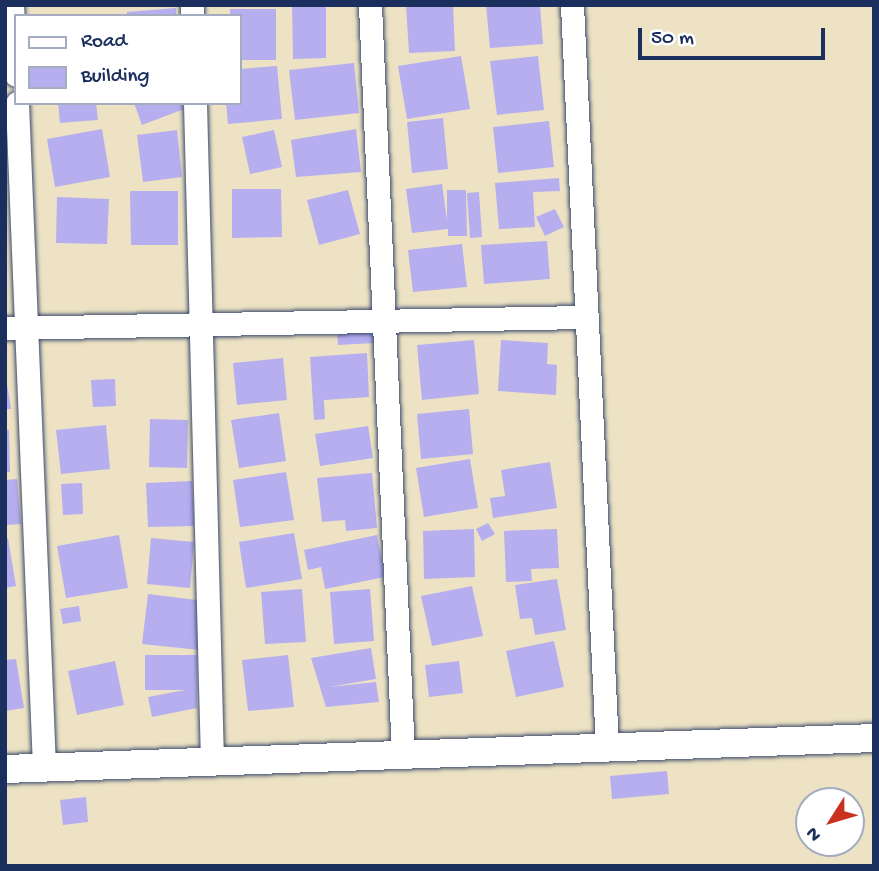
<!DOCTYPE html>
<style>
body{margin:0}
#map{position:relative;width:879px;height:871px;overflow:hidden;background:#ede3c4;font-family:"Gochi Hand",sans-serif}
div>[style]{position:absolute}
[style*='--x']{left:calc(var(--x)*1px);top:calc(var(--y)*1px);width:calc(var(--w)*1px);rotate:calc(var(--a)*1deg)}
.building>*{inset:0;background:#b7aeef}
.roads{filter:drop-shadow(0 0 2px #3a4a6d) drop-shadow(0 0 2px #3a4a6d)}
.minor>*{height:23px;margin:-11.5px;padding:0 11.5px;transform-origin:11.5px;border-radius:11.5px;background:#fff}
.tertiary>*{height:28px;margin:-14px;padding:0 14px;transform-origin:14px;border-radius:14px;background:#fff}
span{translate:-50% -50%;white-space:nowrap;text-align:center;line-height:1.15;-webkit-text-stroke:5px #fff;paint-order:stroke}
.frame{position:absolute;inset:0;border:7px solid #1b2f5e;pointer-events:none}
.legend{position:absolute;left:14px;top:14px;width:228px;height:91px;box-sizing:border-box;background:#fff;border:2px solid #a4acbf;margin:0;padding:9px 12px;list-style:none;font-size:21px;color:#1b2f5e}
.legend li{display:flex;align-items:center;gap:14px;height:35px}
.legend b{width:35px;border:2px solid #a4acbf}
.north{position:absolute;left:795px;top:787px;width:70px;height:70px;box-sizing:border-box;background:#fff;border:2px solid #a4acbf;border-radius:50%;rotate:233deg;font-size:19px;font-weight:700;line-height:28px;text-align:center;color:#1b2f5e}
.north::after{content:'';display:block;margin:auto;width:24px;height:32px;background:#c8321e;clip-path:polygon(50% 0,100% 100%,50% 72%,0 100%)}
.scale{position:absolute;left:638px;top:28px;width:187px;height:32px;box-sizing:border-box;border:4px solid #1b2f5e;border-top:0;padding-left:9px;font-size:21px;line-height:24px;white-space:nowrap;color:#1b2f5e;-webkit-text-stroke:5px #fff;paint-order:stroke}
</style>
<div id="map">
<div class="building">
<i style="clip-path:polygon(292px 5px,326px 5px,326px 58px,293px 59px)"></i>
<i style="clip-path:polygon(406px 5px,453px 5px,455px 51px,409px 53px)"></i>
<i style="clip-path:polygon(486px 5px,540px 5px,543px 44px,490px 48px)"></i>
<i style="clip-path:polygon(176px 8px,176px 16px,127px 16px,127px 12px)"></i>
<i style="clip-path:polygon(230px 9px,276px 9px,276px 60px,240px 60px,240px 16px,230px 16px)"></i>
<i style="clip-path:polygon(461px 56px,470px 109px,407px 119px,398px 66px)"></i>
<i style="clip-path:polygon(538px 56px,544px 110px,497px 115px,490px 61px)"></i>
<i style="clip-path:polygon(354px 63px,359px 113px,295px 120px,289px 70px)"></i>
<i style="clip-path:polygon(277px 66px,282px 119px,228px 124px,226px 103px,240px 103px,240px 69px)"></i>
<i style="clip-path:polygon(58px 103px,96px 103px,98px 120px,60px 123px)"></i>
<i style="clip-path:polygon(134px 103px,182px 103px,184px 109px,142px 125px)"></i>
<i style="clip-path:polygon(443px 118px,448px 169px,412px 173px,407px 122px)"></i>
<i style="clip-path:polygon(549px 121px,554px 167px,498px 173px,493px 127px)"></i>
<i style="clip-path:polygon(102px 129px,110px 177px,55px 187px,47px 139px)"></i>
<i style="clip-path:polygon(356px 129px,361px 172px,296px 177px,291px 140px)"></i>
<i style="clip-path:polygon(177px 130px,182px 177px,143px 182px,137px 135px)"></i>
<i style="clip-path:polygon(274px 130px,282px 167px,250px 174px,242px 137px)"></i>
<i style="clip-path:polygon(559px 178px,560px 191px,533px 192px,535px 227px,499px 229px,495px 183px)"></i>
<i style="clip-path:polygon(442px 184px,447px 221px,447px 190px,466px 190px,467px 236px,448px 236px,448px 229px,412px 233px,406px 189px)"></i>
<i style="clip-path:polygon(232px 189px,281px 189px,282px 237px,232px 238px)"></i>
<i style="clip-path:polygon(348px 190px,360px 234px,319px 245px,307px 200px)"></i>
<i style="clip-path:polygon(130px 191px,178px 191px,178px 245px,131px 245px)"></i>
<i style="clip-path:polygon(479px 192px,482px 237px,470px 238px,467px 193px)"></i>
<i style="clip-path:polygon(57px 197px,109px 199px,107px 244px,56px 243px)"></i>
<i style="clip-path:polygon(555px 209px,564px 227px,545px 236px,536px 217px)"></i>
<i style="clip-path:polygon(547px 241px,550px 279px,484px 284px,481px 245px)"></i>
<i style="clip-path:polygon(462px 244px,467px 287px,413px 292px,408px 250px)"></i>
<i style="clip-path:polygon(373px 311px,375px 343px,338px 345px,336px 313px)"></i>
<i style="clip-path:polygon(474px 340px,479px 394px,422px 400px,417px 345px)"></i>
<i style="clip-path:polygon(501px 340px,548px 343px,547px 364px,557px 365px,556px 395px,498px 391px)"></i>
<i style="clip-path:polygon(367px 353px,369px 397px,324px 400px,325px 419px,314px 420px,310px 357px)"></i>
<i style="clip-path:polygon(283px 358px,287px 400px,237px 405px,233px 363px)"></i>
<i style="clip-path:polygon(5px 371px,11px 409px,5px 409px)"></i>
<i style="clip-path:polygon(115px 379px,116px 406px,93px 407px,91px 380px)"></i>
<i style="clip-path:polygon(469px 409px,473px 454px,421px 459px,417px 414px)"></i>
<i style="clip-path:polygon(279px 413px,286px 461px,239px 468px,231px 420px)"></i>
<i style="clip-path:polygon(150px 419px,188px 420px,187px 468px,149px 467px)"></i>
<i style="clip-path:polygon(106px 425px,110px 469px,61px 474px,56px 430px)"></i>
<i style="clip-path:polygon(368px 426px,373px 458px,320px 466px,315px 434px)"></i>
<i style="clip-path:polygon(5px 430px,9px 430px,10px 472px,5px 472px)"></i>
<i style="clip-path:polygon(470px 459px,478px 508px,424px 517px,416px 468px)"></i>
<i style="clip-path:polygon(550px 462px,557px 508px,493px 518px,490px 498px,505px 496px,501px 470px)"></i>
<i style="clip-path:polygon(286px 472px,294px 520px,240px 527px,233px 480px)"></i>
<i style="clip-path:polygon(372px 473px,377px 528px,346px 531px,345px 520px,322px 522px,317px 478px)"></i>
<i style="clip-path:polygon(17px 479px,21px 524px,5px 525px,5px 480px)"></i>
<i style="clip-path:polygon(192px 481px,194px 526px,148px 527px,146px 483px)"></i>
<i style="clip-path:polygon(82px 483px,83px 514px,63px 515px,61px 484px)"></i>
<i style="clip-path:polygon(488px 523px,495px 534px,482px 541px,476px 529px)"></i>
<i style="clip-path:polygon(474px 529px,475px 577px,424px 579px,423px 531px)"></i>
<i style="clip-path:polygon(557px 529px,559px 568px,531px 569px,532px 581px,506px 582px,504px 531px)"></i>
<i style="clip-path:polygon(294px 533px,302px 579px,246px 588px,239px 542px)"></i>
<i style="clip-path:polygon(119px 535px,128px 588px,66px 598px,57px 546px)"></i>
<i style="clip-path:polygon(377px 535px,385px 577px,325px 589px,321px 567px,308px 570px,304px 550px)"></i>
<i style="clip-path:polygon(8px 538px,16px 586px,5px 588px,5px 539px)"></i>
<i style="clip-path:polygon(151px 538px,194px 542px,190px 588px,147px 584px)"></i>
<i style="clip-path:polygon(557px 579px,566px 630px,535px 635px,532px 618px,520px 619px,515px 585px)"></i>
<i style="clip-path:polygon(472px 586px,483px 636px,432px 646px,421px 596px)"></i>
<i style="clip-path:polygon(302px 589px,306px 642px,265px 644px,261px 592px)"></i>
<i style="clip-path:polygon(370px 589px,374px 641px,334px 644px,330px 592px)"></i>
<i style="clip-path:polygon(148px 594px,205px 601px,200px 650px,142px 644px)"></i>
<i style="clip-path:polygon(79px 606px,81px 621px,63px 624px,60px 609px)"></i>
<i style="clip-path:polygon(554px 641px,564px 687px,516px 697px,506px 651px)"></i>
<i style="clip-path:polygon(371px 648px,376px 679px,329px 687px,376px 682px,379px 702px,326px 707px,311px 658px)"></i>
<i style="clip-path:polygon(145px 655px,197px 655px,197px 708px,152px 717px,148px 697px,185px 690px,145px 690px)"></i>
<i style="clip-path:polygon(288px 655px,294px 707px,248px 711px,242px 660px)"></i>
<i style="clip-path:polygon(16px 659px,24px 708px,5px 711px,5px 660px)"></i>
<i style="clip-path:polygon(115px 661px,124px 705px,77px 715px,68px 671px)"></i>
<i style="clip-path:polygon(459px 661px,463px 693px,429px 697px,425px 665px)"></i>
<i style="clip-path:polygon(667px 771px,669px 794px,612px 799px,610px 776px)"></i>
<i style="clip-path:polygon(86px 797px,88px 822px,63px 825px,60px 800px)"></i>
</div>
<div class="roads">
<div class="minor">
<i style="--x:12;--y:5;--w:70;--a:86.7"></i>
<i style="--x:192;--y:5;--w:11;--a:90"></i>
<i style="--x:370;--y:5;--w:751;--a:87.48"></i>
<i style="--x:572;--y:5;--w:744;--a:87.3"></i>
<i style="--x:17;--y:103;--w:666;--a:87.67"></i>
<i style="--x:195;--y:103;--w:659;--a:88.52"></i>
<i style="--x:5;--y:328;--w:578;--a:-1.09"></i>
</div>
<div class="tertiary">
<i style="--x:5;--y:769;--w:870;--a:-2.04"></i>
</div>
</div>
<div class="frame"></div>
<ul class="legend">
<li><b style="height:9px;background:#fff"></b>Road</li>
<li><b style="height:19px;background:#b7aeef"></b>Building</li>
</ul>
<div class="north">N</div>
<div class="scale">50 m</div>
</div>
